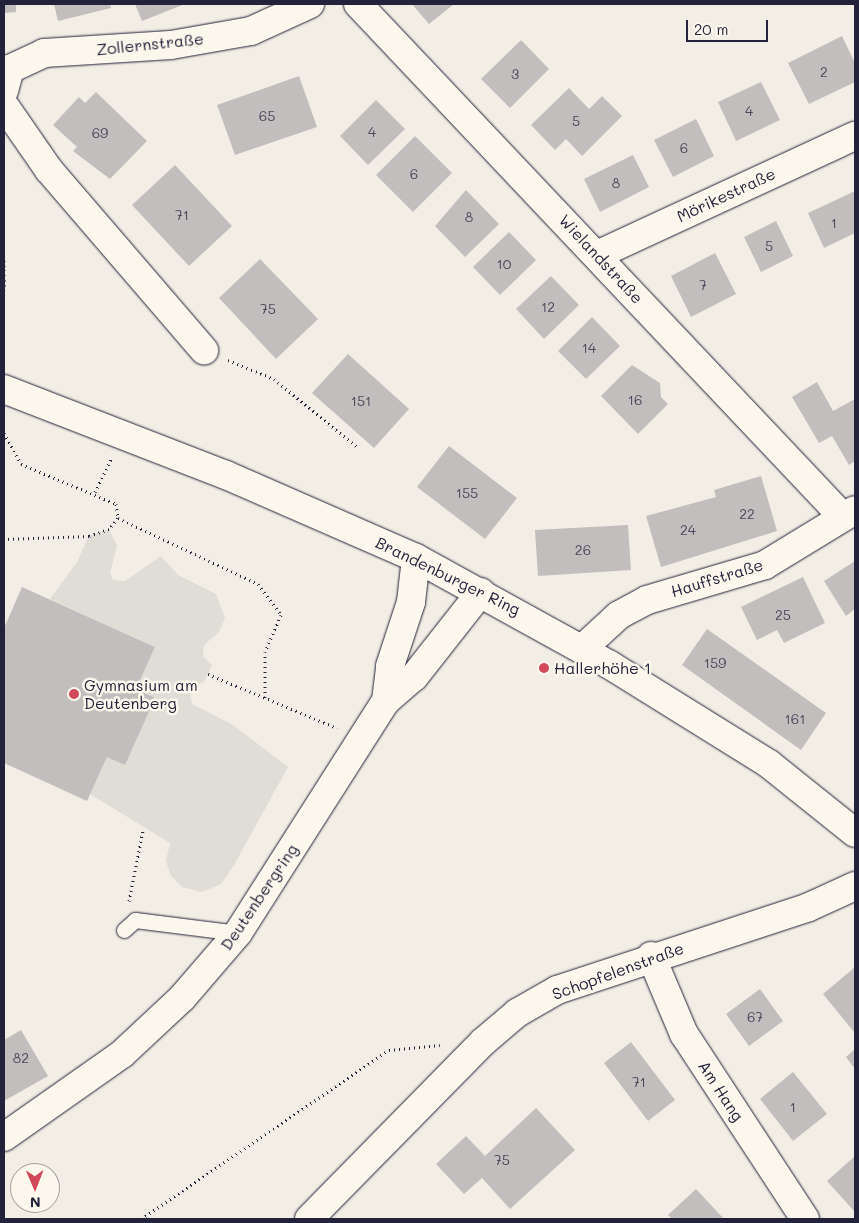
<!DOCTYPE html>
<meta charset="utf-8">
<style>
body{margin:0}
#map{position:relative;width:859px;height:1223px;overflow:hidden;background:#f2eee5;font-family:Mali,sans-serif}
div>[style]{position:absolute}
[style*='--x']{left:calc(var(--x)*1px);top:calc(var(--y)*1px);width:calc(var(--w)*1px);rotate:calc(var(--a)*1deg)}
.built>*{inset:0;background:#e0dcd6}
.building>*{inset:0;background:#c2bebe}
.path>*{height:3px;margin-top:-1.5px;transform-origin:0;background:repeating-linear-gradient(90deg,#22223b 0 1px,transparent 0 5px)}
.roads{filter:drop-shadow(0 0 1px #22223b) drop-shadow(0 0 1px #22223b)}
.lane>*{height:15px;margin:-7.5px;padding:0 7.5px;transform-origin:7.5px;border-radius:7.5px;background:#fbf7ec}
.street>*{height:28px;margin:-14px;padding:0 14px;transform-origin:14px;border-radius:14px;background:#fbf7ec}
.secondary>*{height:28px;margin:-14px;padding:0 14px;transform-origin:14px;border-radius:14px;background:#fbf7ec}
.dots>*{width:14px;height:14px;translate:-50% -50%;box-sizing:border-box;border:2px solid #fbf7ec;border-radius:50%}
span{translate:-50% -50%;white-space:nowrap;text-align:center;line-height:1.15;-webkit-text-stroke:5px #fbf7ec;paint-order:stroke}
.number-label{font-size:14px;color:#4a495c}
.number-label span{-webkit-text-stroke-width:0}
.street-label{font-size:16px;color:#22223b}
.poi-label{font-size:16px;color:#22223b}
.left{translate:0 -50%;text-align:left}
.frame{position:absolute;inset:0;border:5px solid #22223b;pointer-events:none}
.north{position:absolute;left:10px;top:1163px;width:50px;height:50px;box-sizing:border-box;background:#fbf7ec;border:1px solid #a4a2a5;border-radius:50%;rotate:179deg;font-size:14px;font-weight:700;line-height:20px;text-align:center;color:#22223b}
.north::after{content:'';display:block;margin:auto;width:18px;height:22px;background:#d1495b;clip-path:polygon(50% 0,100% 100%,50% 72%,0 100%)}
.scale{position:absolute;left:686px;top:20px;width:82px;height:22px;box-sizing:border-box;border:2px solid #22223b;border-top:0;padding-left:6px;font-size:15px;line-height:18px;white-space:nowrap;color:#22223b;-webkit-text-stroke:4px #fbf7ec;paint-order:stroke}
</style>
<div id="map">
<div class="built">
<i style="clip-path:polygon(109px 529px,117px 546px,110px 573px,113px 580px,125px 581px,161px 556px,178px 575px,216px 594px,225px 618px,219px 632px,204px 645px,203px 656px,212px 665px,204px 682px,194px 686px,190px 695px,192px 704px,233px 725px,288px 767px,234px 865px,221px 884px,202px 892px,182px 887px,171px 876px,166px 861px,170px 843px,90px 794px,107px 757px,155px 698px,136px 689px,155px 647px,50px 599px,77px 562px,89px 536px)"></i>
</div>
<div class="building">
<i style="clip-path:polygon(4px 4px,16px 4px,16px 12px,4px 13px)"></i>
<i style="clip-path:polygon(54px 4px,110px 4px,111px 8px,58px 21px)"></i>
<i style="clip-path:polygon(135px 4px,185px 4px,142px 21px)"></i>
<i style="clip-path:polygon(412px 4px,454px 4px,429px 24px)"></i>
<i style="clip-path:polygon(842px 36px,855px 63px,855px 82px,809px 104px,788px 63px)"></i>
<i style="clip-path:polygon(521px 40px,549px 69px,510px 108px,481px 79px)"></i>
<i style="clip-path:polygon(299px 76px,317px 127px,235px 155px,217px 105px)"></i>
<i style="clip-path:polygon(761px 82px,780px 120px,736px 141px,718px 102px)"></i>
<i style="clip-path:polygon(569px 88px,589px 109px,602px 96px,622px 116px,582px 156px,566px 139px,555px 150px,531px 125px)"></i>
<i style="clip-path:polygon(96px 92px,147px 141px,110px 179px,73px 151px,77px 147px,53px 125px,79px 97px,85px 103px)"></i>
<i style="clip-path:polygon(376px 100px,405px 129px,368px 165px,340px 136px)"></i>
<i style="clip-path:polygon(696px 119px,714px 156px,673px 177px,654px 140px)"></i>
<i style="clip-path:polygon(415px 136px,452px 173px,413px 212px,376px 175px)"></i>
<i style="clip-path:polygon(633px 155px,649px 187px,600px 212px,584px 179px)"></i>
<i style="clip-path:polygon(175px 165px,232px 226px,189px 266px,132px 205px)"></i>
<i style="clip-path:polygon(466px 190px,499px 224px,465px 257px,435px 226px)"></i>
<i style="clip-path:polygon(855px 191px,855px 233px,824px 248px,808px 213px)"></i>
<i style="clip-path:polygon(776px 221px,793px 256px,761px 272px,744px 237px)"></i>
<i style="clip-path:polygon(509px 232px,536px 260px,500px 295px,473px 267px)"></i>
<i style="clip-path:polygon(715px 253px,736px 294px,691px 317px,671px 276px)"></i>
<i style="clip-path:polygon(260px 259px,318px 319px,276px 359px,219px 298px)"></i>
<i style="clip-path:polygon(551px 276px,579px 305px,544px 339px,516px 309px)"></i>
<i style="clip-path:polygon(592px 317px,620px 346px,586px 379px,558px 351px)"></i>
<i style="clip-path:polygon(348px 354px,409px 409px,374px 448px,312px 393px)"></i>
<i style="clip-path:polygon(632px 365px,660px 383px,661px 397px,668px 404px,638px 434px,601px 396px)"></i>
<i style="clip-path:polygon(817px 382px,833px 411px,855px 399px,855px 461px,849px 465px,832px 436px,819px 443px,792px 397px)"></i>
<i style="clip-path:polygon(449px 446px,517px 498px,485px 539px,417px 487px)"></i>
<i style="clip-path:polygon(761px 476px,777px 531px,661px 567px,646px 516px,716px 497px,714px 490px)"></i>
<i style="clip-path:polygon(628px 525px,631px 570px,538px 576px,535px 530px)"></i>
<i style="clip-path:polygon(855px 561px,855px 609px,846px 616px,824px 581px)"></i>
<i style="clip-path:polygon(803px 577px,825px 623px,784px 643px,777px 630px,757px 640px,741px 607px)"></i>
<i style="clip-path:polygon(22px 587px,155px 647px,136px 689px,155px 698px,125px 765px,107px 757px,87px 801px,4px 763px,4px 628px)"></i>
<i style="clip-path:polygon(707px 629px,826px 713px,801px 750px,682px 665px)"></i>
<i style="clip-path:polygon(855px 967px,855px 1032px,854px 1032px,823px 994px)"></i>
<i style="clip-path:polygon(760px 989px,783px 1021px,749px 1046px,726px 1014px)"></i>
<i style="clip-path:polygon(21px 1030px,48px 1076px,4px 1101px,4px 1040px)"></i>
<i style="clip-path:polygon(631px 1042px,675px 1100px,648px 1121px,604px 1063px)"></i>
<i style="clip-path:polygon(855px 1049px,855px 1069px,846px 1057px)"></i>
<i style="clip-path:polygon(793px 1072px,827px 1114px,793px 1141px,760px 1099px)"></i>
<i style="clip-path:polygon(536px 1108px,575px 1150px,510px 1209px,482px 1178px,464px 1194px,436px 1164px,466px 1136px,485px 1156px)"></i>
<i style="clip-path:polygon(855px 1156px,855px 1212px,827px 1181px)"></i>
<i style="clip-path:polygon(696px 1189px,724px 1219px,672px 1219px,668px 1215px)"></i>
</div>
<div class="path">
<i style="--x:4;--y:260;--w:30;--a:90"></i>
<i style="--x:228;--y:360;--w:50;--a:22.4"></i>
<i style="--x:274;--y:379;--w:107;--a:39.3"></i>
<i style="--x:4;--y:433;--w:35;--a:61"></i>
<i style="--x:21;--y:464;--w:103;--a:22.8"></i>
<i style="--x:116;--y:504;--w:14;--a:82"></i>
<i style="--x:118;--y:518;--w:14;--a:129"></i>
<i style="--x:109;--y:529;--w:21;--a:161"></i>
<i style="--x:89;--y:536;--w:85;--a:178"></i>
<i style="--x:95;--y:492;--w:37;--a:-64"></i>
<i style="--x:118;--y:518;--w:155;--a:25.2"></i>
<i style="--x:258;--y:584;--w:39;--a:53"></i>
<i style="--x:281;--y:615;--w:40;--a:113.4"></i>
<i style="--x:265;--y:652;--w:47;--a:90"></i>
<i style="--x:208;--y:674;--w:140;--a:22.7"></i>
<i style="--x:129;--y:901;--w:72;--a:-78.8"></i>
<i style="--x:141;--y:1219;--w:300;--a:-34.3"></i>
<i style="--x:389;--y:1050;--w:51;--a:-5.6"></i>
</div>
<div class="roads">
<div class="lane">
<i style="--x:124;--y:930;--w:15;--a:-42"></i>
<i style="--x:135;--y:920;--w:104;--a:7.2"></i>
</div>
<div class="street">
<i style="--x:358;--y:4;--w:705;--a:46.61"></i>
<i style="--x:4;--y:91;--w:23;--a:-75"></i>
<i style="--x:10;--y:69;--w:38;--a:-25"></i>
<i style="--x:44;--y:53;--w:127;--a:-3.6"></i>
<i style="--x:171;--y:45;--w:81;--a:-9.9"></i>
<i style="--x:251;--y:31;--w:65;--a:-24.6"></i>
<i style="--x:4;--y:105;--w:79;--a:55.3"></i>
<i style="--x:49;--y:170;--w:238;--a:49.3"></i>
<i style="--x:597;--y:255;--w:284;--a:-24.8"></i>
<i style="--x:582;--y:649;--w:50;--a:-42.6"></i>
<i style="--x:619;--y:615;--w:32;--a:-28"></i>
<i style="--x:647;--y:600;--w:123;--a:-16.5"></i>
<i style="--x:765;--y:565;--w:105;--a:-31.4"></i>
<i style="--x:386;--y:701;--w:35;--a:-83"></i>
<i style="--x:390;--y:666;--w:67;--a:-71.8"></i>
<i style="--x:411;--y:602;--w:44;--a:-83.5"></i>
<i style="--x:651;--y:956;--w:85;--a:67.1"></i>
<i style="--x:684;--y:1034;--w:221;--a:56.8"></i>
<i style="--x:4;--y:1137;--w:144;--a:-35.1"></i>
<i style="--x:122;--y:1054;--w:82;--a:-43"></i>
<i style="--x:182;--y:998;--w:86;--a:-49.3"></i>
<i style="--x:238;--y:933;--w:275;--a:-57.5"></i>
<i style="--x:386;--y:701;--w:37;--a:-41"></i>
<i style="--x:414;--y:677;--w:108;--a:-51.8"></i>
<i style="--x:309;--y:1219;--w:248;--a:-45.5"></i>
<i style="--x:483;--y:1042;--w:45;--a:-40.5"></i>
<i style="--x:517;--y:1013;--w:46;--a:-29.9"></i>
<i style="--x:557;--y:990;--w:265;--a:-18.2"></i>
<i style="--x:809;--y:907;--w:51;--a:-24.5"></i>
</div>
<div class="secondary">
<i style="--x:4;--y:389;--w:238;--a:21.2"></i>
<i style="--x:226;--y:475;--w:207;--a:23.6"></i>
<i style="--x:416;--y:558;--w:222;--a:28.9"></i>
<i style="--x:610;--y:665;--w:187;--a:31.9"></i>
<i style="--x:769;--y:764;--w:110;--a:38.7"></i>
</div>
</div>
<div class="dots">
<i style="left:544px;top:668px;background:#d1495b"></i>
<i style="left:74px;top:694px;background:#d1495b"></i>
</div>
<div class="number-label">
<span style="left:824px;top:72px">2</span>
<span style="left:515px;top:74px">3</span>
<span style="left:749px;top:111px">4</span>
<span style="left:267px;top:116px">65</span>
<span style="left:576px;top:121px">5</span>
<span style="left:372px;top:132px">4</span>
<span style="left:100px;top:133px">69</span>
<span style="left:684px;top:148px">6</span>
<span style="left:414px;top:174px">6</span>
<span style="left:616px;top:183px">8</span>
<span style="left:182px;top:215px">71</span>
<span style="left:469px;top:217px">8</span>
<span style="left:834px;top:223px">1</span>
<span style="left:769px;top:246px">5</span>
<span style="left:504px;top:264px">10</span>
<span style="left:703px;top:285px">7</span>
<span style="left:548px;top:307px">12</span>
<span style="left:268px;top:309px">75</span>
<span style="left:589px;top:348px">14</span>
<span style="left:635px;top:400px">16</span>
<span style="left:361px;top:401px">151</span>
<span style="left:467px;top:493px">155</span>
<span style="left:747px;top:514px">22</span>
<span style="left:688px;top:530px">24</span>
<span style="left:583px;top:550px">26</span>
<span style="left:783px;top:615px">25</span>
<span style="left:715px;top:663px">159</span>
<span style="left:795px;top:719px">161</span>
<span style="left:755px;top:1017px">67</span>
<span style="left:21px;top:1058px">82</span>
<span style="left:639px;top:1082px">71</span>
<span style="left:793px;top:1107px">1</span>
<span style="left:502px;top:1160px">75</span>
</div>
<div class="street-label">
<span style="left:150px;top:44px;rotate:-6deg">Zollernstraße</span>
<span style="left:726px;top:195px;rotate:-25deg">Mörikestraße</span>
<span style="left:601px;top:259px;rotate:47deg">Wielandstraße</span>
<span style="left:448px;top:576px;rotate:26deg">Brandenburger Ring</span>
<span style="left:717px;top:578px;rotate:-17deg">Hauffstraße</span>
<span style="left:259px;top:897px;rotate:-56deg">Deutenbergring</span>
<span style="left:618px;top:971px;rotate:-20deg">Schopfelenstraße</span>
<span style="left:721px;top:1091px;rotate:57deg">Am Hang</span>
</div>
<div class="poi-label">
<span class="left" style="left:554px;top:668px">Hallerhöhe 1</span>
<span class="left" style="left:84px;top:694px">Gymnasium am<br>Deutenberg</span>
</div>
<div class="frame"></div>
<div class="north">N</div>
<div class="scale">20 m</div>
</div>
